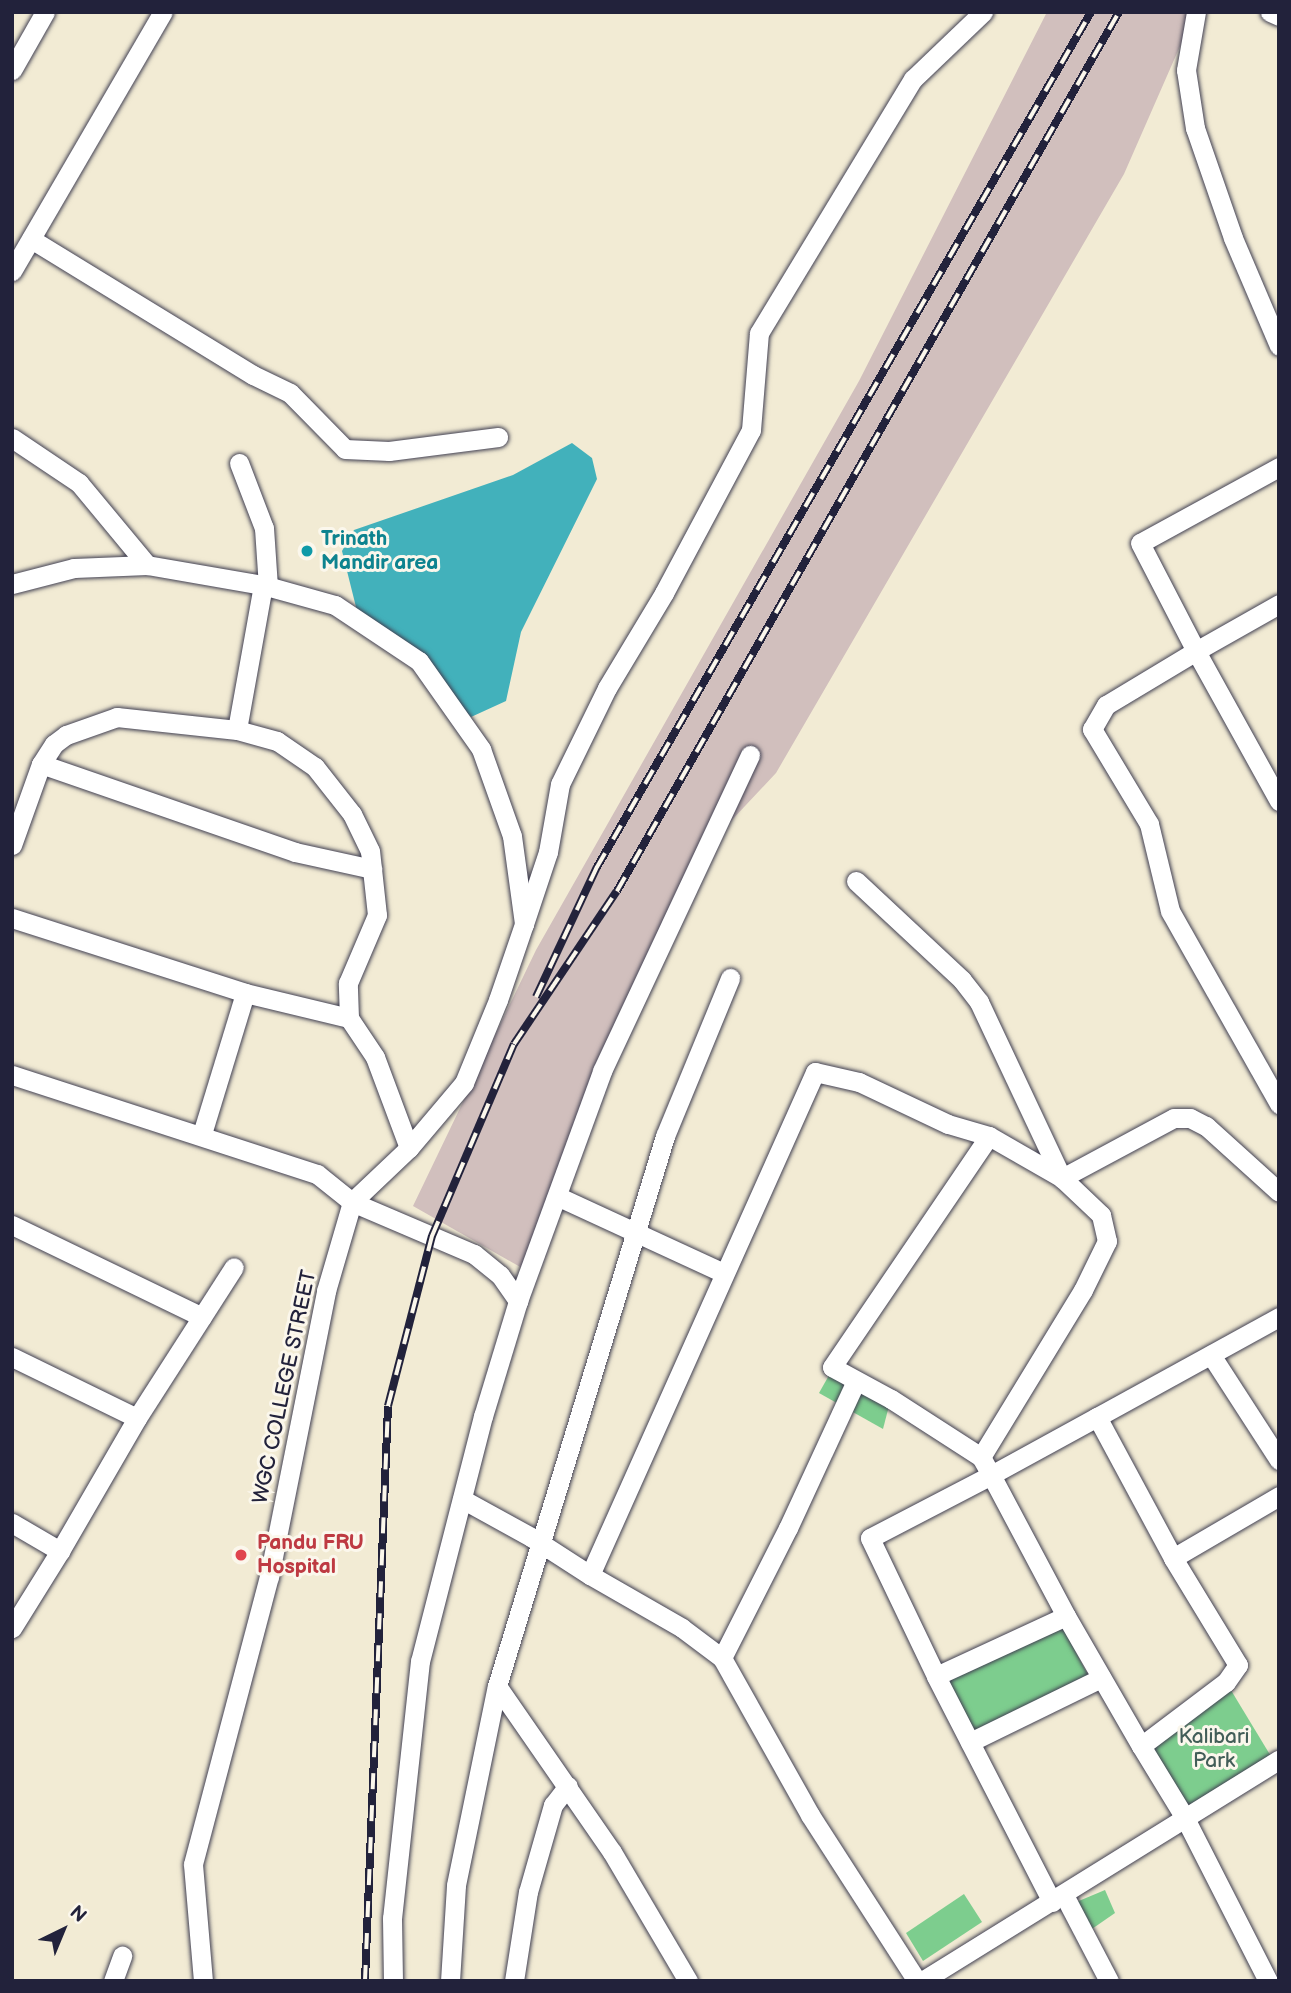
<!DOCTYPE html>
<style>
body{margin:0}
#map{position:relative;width:1291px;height:1993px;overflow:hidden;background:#f2ebd4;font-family:"Balsamiq Sans",sans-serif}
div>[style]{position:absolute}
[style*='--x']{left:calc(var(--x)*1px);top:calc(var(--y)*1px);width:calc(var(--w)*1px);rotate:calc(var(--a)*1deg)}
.industrial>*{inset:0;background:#d1bfbd}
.green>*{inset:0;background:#7dcd8e}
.water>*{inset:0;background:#42b1bb}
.roads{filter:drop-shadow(0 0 2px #414052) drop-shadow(0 0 2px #414052)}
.minor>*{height:19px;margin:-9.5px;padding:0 9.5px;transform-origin:9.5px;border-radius:9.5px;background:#fff}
.rail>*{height:8px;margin-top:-4px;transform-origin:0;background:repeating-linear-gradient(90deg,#fbf7ec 0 16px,#22223b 0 32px);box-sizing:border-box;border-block:2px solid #22223b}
.dots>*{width:19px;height:19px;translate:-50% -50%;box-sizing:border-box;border:4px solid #fbf7ec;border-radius:50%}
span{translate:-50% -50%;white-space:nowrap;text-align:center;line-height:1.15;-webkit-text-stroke:6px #fbf7ec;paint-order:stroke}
.culture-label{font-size:21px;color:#0d838f;font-weight:700}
.left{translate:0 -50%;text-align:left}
.street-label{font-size:21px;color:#22223b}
.health-label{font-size:21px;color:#be3a42;font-weight:700}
.park-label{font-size:21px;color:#425e58}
.frame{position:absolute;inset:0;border:14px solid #22223b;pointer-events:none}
.north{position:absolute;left:28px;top:1895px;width:70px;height:70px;-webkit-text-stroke:5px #fbf7ec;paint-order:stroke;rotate:43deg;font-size:19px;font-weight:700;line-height:28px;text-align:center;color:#22223b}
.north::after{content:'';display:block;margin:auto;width:24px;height:32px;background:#22223b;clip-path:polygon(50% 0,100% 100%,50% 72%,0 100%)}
</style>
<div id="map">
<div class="industrial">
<i style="clip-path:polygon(1047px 12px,1195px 12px,1124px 174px,776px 773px,701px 853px,522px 1268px,413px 1206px,536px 950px,859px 381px)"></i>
</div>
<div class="green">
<i style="clip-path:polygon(832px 1370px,890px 1402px,883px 1429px,819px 1393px)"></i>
<i style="clip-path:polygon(1063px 1628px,1088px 1675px,973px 1732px,943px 1682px)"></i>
<i style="clip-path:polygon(1226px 1682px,1275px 1763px,1185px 1818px,1145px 1753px)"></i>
<i style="clip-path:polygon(1105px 1890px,1115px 1913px,1089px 1931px,1074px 1903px)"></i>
<i style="clip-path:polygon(964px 1894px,982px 1922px,923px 1961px,906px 1933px)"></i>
</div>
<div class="water">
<i style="clip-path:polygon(572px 443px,592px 458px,597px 479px,521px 632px,506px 701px,471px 717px,419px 661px,357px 611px,342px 551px,354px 530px,513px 475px)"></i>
</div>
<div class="roads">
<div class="minor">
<i style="--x:1196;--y:12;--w:59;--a:99.8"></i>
<i style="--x:1186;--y:70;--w:59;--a:81.2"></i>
<i style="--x:1195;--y:128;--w:116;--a:70.9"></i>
<i style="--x:1233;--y:238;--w:117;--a:66.9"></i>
<i style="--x:1270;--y:12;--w:10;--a:24"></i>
<i style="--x:12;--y:70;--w:67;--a:-60.4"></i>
<i style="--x:31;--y:239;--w:260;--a:31.5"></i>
<i style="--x:253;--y:375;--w:41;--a:25.9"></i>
<i style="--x:290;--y:393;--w:78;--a:45.5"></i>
<i style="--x:345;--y:449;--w:44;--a:2.6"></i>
<i style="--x:389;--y:451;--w:110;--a:-7.3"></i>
<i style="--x:12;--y:271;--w:300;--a:-59.8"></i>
<i style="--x:12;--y:438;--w:81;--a:33.9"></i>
<i style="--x:79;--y:483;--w:107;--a:50.3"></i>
<i style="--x:147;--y:565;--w:118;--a:9.8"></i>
<i style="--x:263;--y:585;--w:147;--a:100.2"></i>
<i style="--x:237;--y:730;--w:121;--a:-173.8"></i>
<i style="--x:117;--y:717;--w:54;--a:160.6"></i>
<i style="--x:66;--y:735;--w:15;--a:143"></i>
<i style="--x:54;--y:744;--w:24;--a:123"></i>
<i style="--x:41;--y:764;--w:86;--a:109.7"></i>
<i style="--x:239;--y:463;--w:70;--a:69"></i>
<i style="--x:264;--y:528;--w:58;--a:86.1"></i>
<i style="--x:1279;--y:467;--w:158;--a:151.3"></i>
<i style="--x:1140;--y:543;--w:122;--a:62.6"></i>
<i style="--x:1196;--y:651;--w:95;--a:-29.5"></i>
<i style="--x:12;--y:584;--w:64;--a:-14.5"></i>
<i style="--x:74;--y:568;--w:73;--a:-2.4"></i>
<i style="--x:263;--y:585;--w:75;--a:15.5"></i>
<i style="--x:335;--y:605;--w:101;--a:33.7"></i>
<i style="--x:419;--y:661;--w:108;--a:54.8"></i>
<i style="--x:481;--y:749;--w:92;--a:70.4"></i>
<i style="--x:512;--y:836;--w:89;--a:82.2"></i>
<i style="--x:524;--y:924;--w:80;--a:108.9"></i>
<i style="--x:498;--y:1000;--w:90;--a:112.3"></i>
<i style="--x:464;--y:1083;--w:85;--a:130.2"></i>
<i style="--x:41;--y:764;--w:269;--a:19.1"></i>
<i style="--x:295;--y:852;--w:79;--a:12.4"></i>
<i style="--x:1279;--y:801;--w:171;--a:-119"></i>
<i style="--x:1196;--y:651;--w:105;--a:149"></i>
<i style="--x:1106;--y:705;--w:28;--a:120"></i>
<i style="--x:1092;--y:729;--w:111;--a:59"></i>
<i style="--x:1149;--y:824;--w:89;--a:76.4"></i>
<i style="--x:1170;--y:911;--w:222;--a:60.5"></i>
<i style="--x:856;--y:881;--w:145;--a:43"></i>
<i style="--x:962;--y:980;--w:28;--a:52"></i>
<i style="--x:979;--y:1002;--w:195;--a:64.8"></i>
<i style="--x:1062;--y:1178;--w:127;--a:-28.2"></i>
<i style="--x:1174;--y:1118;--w:16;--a:0"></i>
<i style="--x:1190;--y:1118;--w:18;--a:27"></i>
<i style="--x:1206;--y:1126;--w:98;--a:42.1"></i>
<i style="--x:12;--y:918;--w:245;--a:17.8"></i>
<i style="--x:245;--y:993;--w:107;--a:13.5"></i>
<i style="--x:524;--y:924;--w:76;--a:-71.6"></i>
<i style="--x:548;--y:852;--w:69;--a:-80"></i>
<i style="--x:560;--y:784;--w:107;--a:-63.9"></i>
<i style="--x:607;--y:688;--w:111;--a:-59"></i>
<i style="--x:664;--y:593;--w:185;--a:-61.9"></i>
<i style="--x:751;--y:430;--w:97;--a:-85.3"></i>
<i style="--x:759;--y:333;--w:297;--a:-58.8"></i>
<i style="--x:913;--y:79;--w:97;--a:-43.7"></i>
<i style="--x:12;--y:1075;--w:321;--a:18"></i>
<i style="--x:317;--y:1174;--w:45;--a:38.7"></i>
<i style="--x:352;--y:1202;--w:133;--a:23.1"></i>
<i style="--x:474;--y:1254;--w:33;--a:39"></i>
<i style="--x:500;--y:1275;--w:32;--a:55"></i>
<i style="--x:518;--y:1301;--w:120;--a:106.9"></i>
<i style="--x:483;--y:1416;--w:253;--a:104.4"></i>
<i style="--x:420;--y:1661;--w:259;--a:96.2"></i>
<i style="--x:392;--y:1918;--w:63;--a:89.1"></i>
<i style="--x:202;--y:1134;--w:147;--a:-73"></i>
<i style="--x:557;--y:1196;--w:184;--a:24.8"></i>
<i style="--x:12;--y:1225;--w:211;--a:25.8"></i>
<i style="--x:518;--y:1301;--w:245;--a:-69.9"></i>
<i style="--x:602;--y:1071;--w:349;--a:-64.9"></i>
<i style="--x:1211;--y:1355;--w:125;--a:57.1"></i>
<i style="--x:12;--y:1357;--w:139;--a:26"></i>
<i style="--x:462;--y:1499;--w:79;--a:28.8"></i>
<i style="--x:531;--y:1537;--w:70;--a:32.8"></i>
<i style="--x:590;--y:1575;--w:106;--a:29.9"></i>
<i style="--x:682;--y:1628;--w:50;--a:36.9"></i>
<i style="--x:722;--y:1658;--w:180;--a:60.7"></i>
<i style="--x:810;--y:1815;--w:197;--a:57.2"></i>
<i style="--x:12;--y:1523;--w:56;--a:30.3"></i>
<i style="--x:60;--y:1551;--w:91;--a:121.9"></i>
<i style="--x:60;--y:1551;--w:154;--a:-59.9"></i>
<i style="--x:137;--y:1418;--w:179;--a:-57.3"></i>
<i style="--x:1173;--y:1558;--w:160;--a:-118.3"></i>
<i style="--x:1097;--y:1417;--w:208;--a:-28.8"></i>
<i style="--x:590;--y:1575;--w:551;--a:-65.9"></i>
<i style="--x:815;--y:1072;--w:45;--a:12.8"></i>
<i style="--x:859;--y:1082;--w:98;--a:25.3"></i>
<i style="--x:948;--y:1124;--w:43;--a:16.3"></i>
<i style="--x:1066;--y:1616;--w:160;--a:-118"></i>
<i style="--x:991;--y:1475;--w:121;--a:-28.7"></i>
<i style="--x:722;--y:1658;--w:146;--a:-63.1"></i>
<i style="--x:788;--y:1528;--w:162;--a:-65.2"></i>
<i style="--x:936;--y:1676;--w:153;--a:-115.6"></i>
<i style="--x:870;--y:1538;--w:136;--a:-27.5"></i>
<i style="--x:991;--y:1475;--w:21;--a:-119"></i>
<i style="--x:981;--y:1457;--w:107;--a:-147.2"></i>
<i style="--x:891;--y:1399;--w:67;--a:-151.5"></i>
<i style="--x:832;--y:1367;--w:279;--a:-55.8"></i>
<i style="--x:989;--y:1136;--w:84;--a:29.9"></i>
<i style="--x:1062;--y:1178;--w:54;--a:43.5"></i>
<i style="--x:1101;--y:1215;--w:27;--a:77"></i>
<i style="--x:1107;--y:1241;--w:55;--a:116.1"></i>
<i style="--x:1083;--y:1290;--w:196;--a:121.4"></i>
<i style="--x:497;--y:1686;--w:202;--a:55.3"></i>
<i style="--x:612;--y:1852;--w:150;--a:59.5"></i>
<i style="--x:970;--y:1742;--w:146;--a:-26"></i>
<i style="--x:1064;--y:1895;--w:97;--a:62.4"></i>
<i style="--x:1052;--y:1902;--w:254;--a:-117.2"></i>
<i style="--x:936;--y:1676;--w:143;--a:-24.8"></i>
<i style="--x:1066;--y:1616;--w:150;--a:60"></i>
<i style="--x:113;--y:1981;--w:27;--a:-70"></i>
<i style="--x:203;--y:1981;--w:117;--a:-94.9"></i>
<i style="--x:193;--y:1864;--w:297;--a:-75.2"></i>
<i style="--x:269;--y:1577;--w:292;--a:-78.7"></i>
<i style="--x:326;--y:1291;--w:93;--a:-73.7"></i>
<i style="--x:352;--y:1202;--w:79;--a:-43.5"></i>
<i style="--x:409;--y:1148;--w:97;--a:-110.5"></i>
<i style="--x:375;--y:1057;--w:47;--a:-123.7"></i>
<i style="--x:349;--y:1018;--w:35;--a:-92"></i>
<i style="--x:348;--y:983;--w:74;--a:-66.9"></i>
<i style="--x:377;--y:915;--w:64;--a:-96.2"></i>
<i style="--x:370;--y:851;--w:41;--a:-115.9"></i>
<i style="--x:352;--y:814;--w:60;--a:-128.2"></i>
<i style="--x:315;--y:767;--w:46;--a:-145.6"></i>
<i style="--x:277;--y:741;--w:41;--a:-164.6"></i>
<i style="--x:450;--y:1981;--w:96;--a:-86.4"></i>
<i style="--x:456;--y:1885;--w:203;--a:-78.4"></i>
<i style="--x:497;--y:1686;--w:575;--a:-73.01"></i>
<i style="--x:665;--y:1136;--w:171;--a:-67.6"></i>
<i style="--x:514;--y:1981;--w:90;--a:-81.1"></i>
<i style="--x:528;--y:1892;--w:91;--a:-74"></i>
<i style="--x:553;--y:1805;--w:24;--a:-52"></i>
<i style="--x:922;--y:1981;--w:420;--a:-31.8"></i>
<i style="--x:1268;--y:1981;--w:183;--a:-117"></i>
<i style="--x:1185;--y:1818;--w:84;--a:-121.4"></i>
<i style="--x:1141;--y:1746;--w:106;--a:-37"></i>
<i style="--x:1226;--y:1682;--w:21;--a:-55"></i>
<i style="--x:1238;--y:1665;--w:125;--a:-121.3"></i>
<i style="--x:1173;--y:1558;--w:123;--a:-30.3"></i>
</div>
</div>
<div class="rail">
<i style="--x:536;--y:997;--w:144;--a:-64.9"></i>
<i style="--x:597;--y:867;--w:987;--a:-59.98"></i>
<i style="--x:365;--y:1981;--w:575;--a:-87.71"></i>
<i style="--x:388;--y:1406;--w:176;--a:-75.5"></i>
<i style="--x:432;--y:1236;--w:209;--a:-66.9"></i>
<i style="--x:514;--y:1044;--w:184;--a:-56.1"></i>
<i style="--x:617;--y:891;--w:1012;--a:-60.27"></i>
</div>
<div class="dots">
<i style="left:307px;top:551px;background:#0f9aa8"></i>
<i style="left:241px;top:1555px;background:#e0444e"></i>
</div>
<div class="culture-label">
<span class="left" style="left:321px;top:551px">Trinath<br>Mandir area</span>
</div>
<div class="street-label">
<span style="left:285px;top:1387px;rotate:-78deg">WGC COLLEGE STREET</span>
</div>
<div class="health-label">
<span class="left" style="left:257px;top:1555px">Pandu FRU<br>Hospital</span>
</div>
<div class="park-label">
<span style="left:1214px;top:1749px">Kalibari<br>Park</span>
</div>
<div class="frame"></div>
<div class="north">N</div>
</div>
